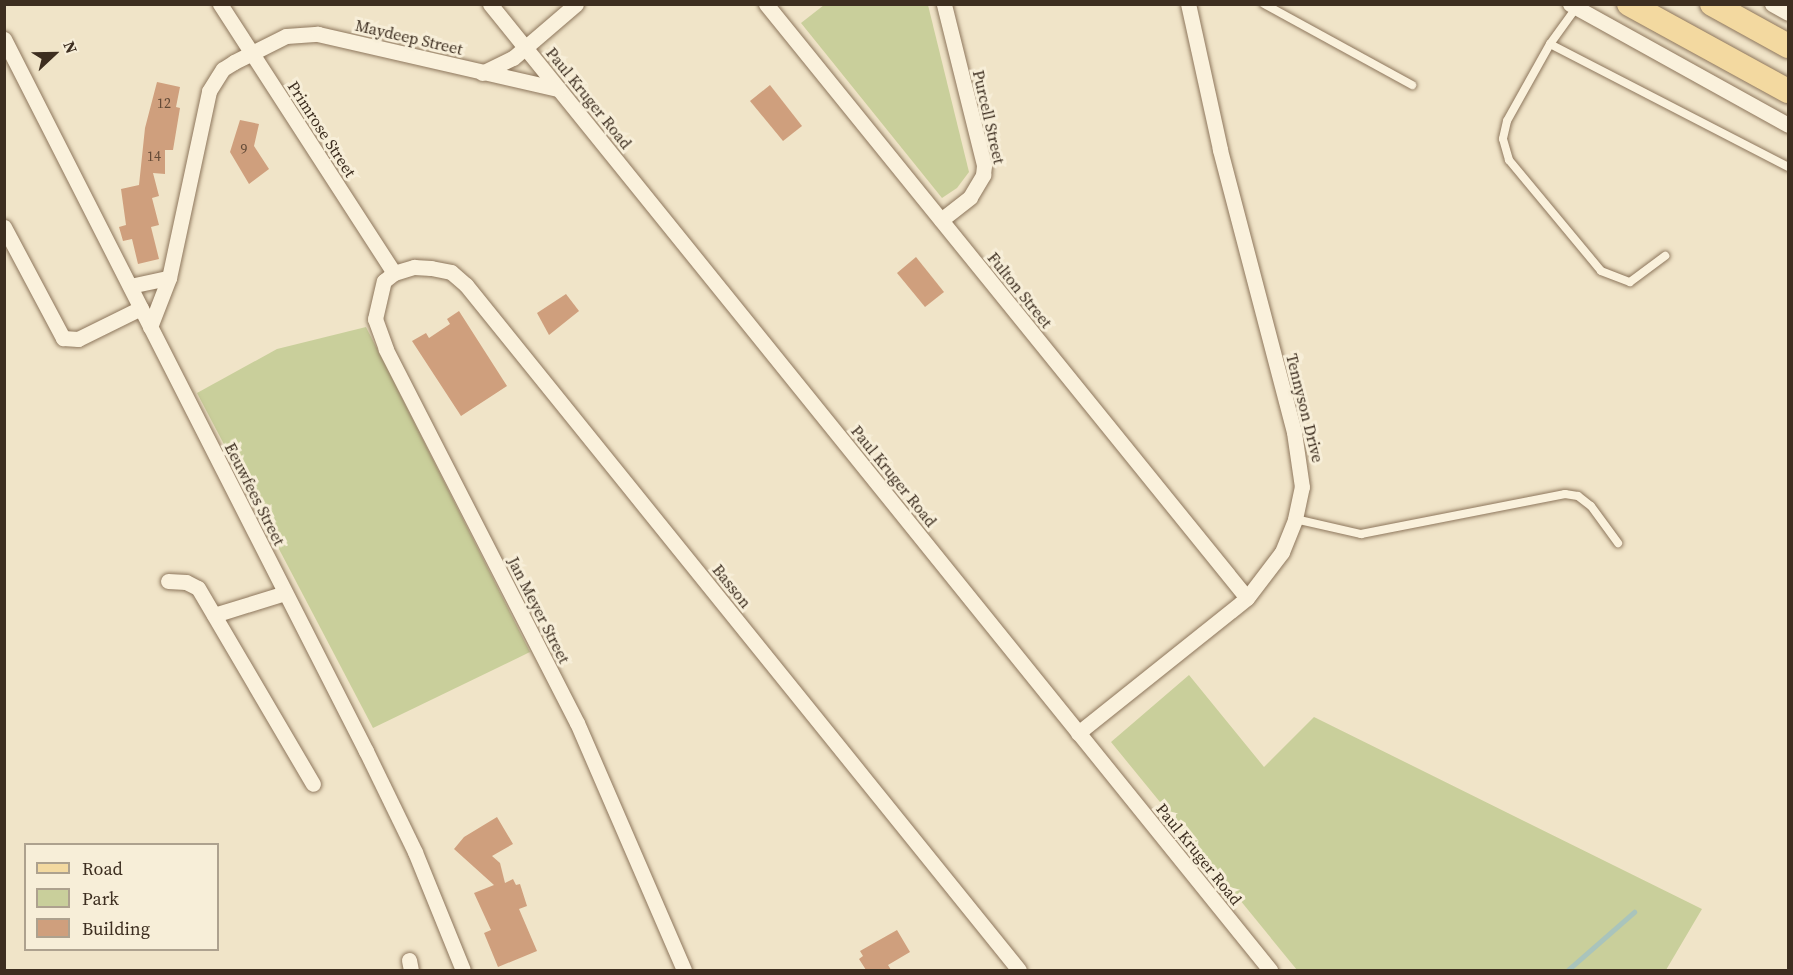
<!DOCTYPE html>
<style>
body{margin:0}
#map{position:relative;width:1793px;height:975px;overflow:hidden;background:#f0e4c8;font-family:"Source Serif 4",serif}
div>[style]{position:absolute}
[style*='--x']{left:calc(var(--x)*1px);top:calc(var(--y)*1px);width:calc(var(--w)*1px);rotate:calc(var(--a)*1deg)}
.green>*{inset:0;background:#c9cf9b}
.stream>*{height:4.5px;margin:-2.25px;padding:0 2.25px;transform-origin:2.25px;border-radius:2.25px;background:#a9c4bc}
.building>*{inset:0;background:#cf9f7d}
.roads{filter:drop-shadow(0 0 2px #8d765c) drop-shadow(0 0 2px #8d765c)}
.lane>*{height:8px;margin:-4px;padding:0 4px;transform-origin:4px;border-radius:4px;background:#faf1dc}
.street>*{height:15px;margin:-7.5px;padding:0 7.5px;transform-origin:7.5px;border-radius:7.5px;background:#faf1dc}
.primary>*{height:24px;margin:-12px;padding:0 12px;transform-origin:12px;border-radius:12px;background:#f3d9a0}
span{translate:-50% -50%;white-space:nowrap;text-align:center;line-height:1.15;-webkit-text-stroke:6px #f7eed8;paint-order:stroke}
.number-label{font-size:14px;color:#624a37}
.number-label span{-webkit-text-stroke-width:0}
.street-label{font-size:16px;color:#3d2e20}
.frame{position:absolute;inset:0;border:6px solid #3d2e20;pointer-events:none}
.legend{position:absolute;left:24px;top:843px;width:195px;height:108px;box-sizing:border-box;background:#f7eed8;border:2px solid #ada18e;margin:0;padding:8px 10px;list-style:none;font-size:18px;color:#3d2e20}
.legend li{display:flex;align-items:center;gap:12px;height:30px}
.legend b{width:30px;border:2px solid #ada18e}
.north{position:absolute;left:24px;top:24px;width:60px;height:60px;-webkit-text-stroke:4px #f7eed8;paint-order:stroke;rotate:68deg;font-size:16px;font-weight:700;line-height:24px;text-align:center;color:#3d2e20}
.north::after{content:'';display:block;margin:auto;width:21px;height:27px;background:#3d2e20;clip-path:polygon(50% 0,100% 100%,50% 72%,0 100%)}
</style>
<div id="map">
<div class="green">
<i style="clip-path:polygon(824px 5px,928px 5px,969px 172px,957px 188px,942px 198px,801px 23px)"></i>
<i style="clip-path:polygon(366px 327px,530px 652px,373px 728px,197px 393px,277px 349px)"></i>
<i style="clip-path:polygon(1189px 675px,1264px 767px,1314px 717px,1702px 909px,1666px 970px,1297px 970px,1111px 742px)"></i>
</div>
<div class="stream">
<i style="--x:1568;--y:970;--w:88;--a:-41.3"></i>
</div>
<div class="building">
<i style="clip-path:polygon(157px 82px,180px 87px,176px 107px,180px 108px,173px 150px,165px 150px,165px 174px,153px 173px,159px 196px,152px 198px,159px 225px,151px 227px,159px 259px,138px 264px,132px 239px,123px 241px,119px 227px,126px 225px,121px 189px,139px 185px,145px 128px)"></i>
<i style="clip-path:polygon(770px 85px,802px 126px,783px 141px,750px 101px)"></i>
<i style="clip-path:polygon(240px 120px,259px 124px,254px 146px,269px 169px,249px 184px,230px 152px)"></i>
<i style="clip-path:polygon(916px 257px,944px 292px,925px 307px,897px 273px)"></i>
<i style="clip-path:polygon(566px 294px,579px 311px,549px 335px,537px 313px)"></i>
<i style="clip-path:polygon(459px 311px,507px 386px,461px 416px,412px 341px,426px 333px,429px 338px,450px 324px,447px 319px)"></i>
<i style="clip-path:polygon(497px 817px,513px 844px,492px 856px,500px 863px,505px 883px,513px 879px,516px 885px,520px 884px,527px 906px,519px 909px,537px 951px,498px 967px,484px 933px,491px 930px,474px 893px,494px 885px,454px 849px,464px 837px)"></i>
<i style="clip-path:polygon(897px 930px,910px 952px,888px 965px,891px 970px,866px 970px,859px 959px,863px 956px,860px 951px)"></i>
</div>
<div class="roads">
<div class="lane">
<i style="--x:1264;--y:4;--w:169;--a:28.7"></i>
<i style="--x:1576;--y:8;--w:44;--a:125.8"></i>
<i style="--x:1550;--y:44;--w:268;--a:27.3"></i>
<i style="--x:1550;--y:44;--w:88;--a:119.2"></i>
<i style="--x:1507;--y:121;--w:18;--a:103"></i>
<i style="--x:1503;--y:139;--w:22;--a:74"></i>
<i style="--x:1509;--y:160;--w:144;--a:50.3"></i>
<i style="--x:1601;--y:271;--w:31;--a:21"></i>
<i style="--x:1630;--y:282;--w:44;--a:-36.6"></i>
<i style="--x:1295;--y:519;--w:68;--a:12.8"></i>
<i style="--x:1361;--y:534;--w:208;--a:-11.1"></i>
<i style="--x:1565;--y:494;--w:13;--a:9"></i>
<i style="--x:1578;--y:496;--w:16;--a:38"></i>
<i style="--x:1591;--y:506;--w:46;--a:53.9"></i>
</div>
<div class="street">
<i style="--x:220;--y:4;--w:320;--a:57.1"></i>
<i style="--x:490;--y:4;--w:1242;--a:51.08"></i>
<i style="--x:766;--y:4;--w:764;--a:51"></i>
<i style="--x:1570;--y:4;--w:249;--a:29"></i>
<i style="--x:1772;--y:4;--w:18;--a:29"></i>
<i style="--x:4;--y:39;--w:799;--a:63.05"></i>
<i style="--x:366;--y:751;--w:112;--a:64.1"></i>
<i style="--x:415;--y:852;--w:127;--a:67.9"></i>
<i style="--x:482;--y:73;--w:34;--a:-26"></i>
<i style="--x:513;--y:58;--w:83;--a:-40.6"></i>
<i style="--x:941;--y:220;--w:37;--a:-38"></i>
<i style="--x:970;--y:197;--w:26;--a:-59"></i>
<i style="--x:983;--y:175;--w:10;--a:-84"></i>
<i style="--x:984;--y:165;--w:166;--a:-104"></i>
<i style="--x:4;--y:227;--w:126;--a:62"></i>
<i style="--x:63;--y:338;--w:15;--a:4"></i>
<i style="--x:78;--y:339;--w:70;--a:-26.2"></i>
<i style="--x:130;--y:286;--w:40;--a:-12"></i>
<i style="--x:150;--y:327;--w:53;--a:-68.8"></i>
<i style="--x:169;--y:278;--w:191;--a:-77.9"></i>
<i style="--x:209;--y:91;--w:26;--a:-58"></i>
<i style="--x:223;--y:69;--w:13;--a:-32"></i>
<i style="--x:234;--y:62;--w:58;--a:-26.6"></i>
<i style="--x:286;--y:36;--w:32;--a:-4"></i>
<i style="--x:318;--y:34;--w:246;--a:12.9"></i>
<i style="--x:168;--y:581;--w:18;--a:3"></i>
<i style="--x:186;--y:582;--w:13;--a:27"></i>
<i style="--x:198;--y:588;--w:227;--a:59.6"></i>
<i style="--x:214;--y:615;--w:74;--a:-17.2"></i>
<i style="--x:1078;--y:733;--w:216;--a:-38.6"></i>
<i style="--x:1247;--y:598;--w:58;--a:-52.7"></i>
<i style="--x:1282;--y:552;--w:35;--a:-68"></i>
<i style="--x:1295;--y:519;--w:33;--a:-78"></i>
<i style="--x:1302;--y:487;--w:56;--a:-98.3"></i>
<i style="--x:1294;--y:432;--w:293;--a:-104.7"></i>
<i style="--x:1220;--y:149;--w:148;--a:-102.4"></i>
<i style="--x:409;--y:960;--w:10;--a:79"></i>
<i style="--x:684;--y:970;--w:269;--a:-113.4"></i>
<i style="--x:577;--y:723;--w:420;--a:-117.1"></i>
<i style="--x:386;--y:349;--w:32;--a:-110"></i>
<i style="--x:375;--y:319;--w:39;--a:-77"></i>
<i style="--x:384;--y:281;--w:13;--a:-39"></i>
<i style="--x:394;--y:273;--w:21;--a:-17"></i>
<i style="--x:414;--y:267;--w:17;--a:3"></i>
<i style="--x:431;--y:268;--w:20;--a:11"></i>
<i style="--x:451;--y:272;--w:20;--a:41"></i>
<i style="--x:466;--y:285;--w:880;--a:51.09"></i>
</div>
<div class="primary">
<i style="--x:1629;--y:4;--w:181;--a:28.7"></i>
<i style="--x:1712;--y:4;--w:87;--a:28.9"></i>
</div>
</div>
<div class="number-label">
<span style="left:164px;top:103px">12</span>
<span style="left:244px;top:149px">9</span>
<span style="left:154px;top:156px">14</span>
</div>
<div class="street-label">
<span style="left:409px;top:37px;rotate:13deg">Maydeep Street</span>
<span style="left:589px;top:98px;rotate:51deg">Paul Kruger Road</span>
<span style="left:989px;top:117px;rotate:77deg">Purcell Street</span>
<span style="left:322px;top:129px;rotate:57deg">Primrose Street</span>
<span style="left:1020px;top:290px;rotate:51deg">Fulton Street</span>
<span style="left:1305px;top:408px;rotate:76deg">Tennyson Drive</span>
<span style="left:894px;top:476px;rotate:51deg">Paul Kruger Road</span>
<span style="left:255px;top:494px;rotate:63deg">Eeuwfees Street</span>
<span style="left:732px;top:586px;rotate:51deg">Basson</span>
<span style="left:539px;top:610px;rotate:63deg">Jan Meyer Street</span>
<span style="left:1199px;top:854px;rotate:51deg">Paul Kruger Road</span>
</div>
<div class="frame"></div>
<ul class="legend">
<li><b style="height:8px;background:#f3d9a0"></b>Road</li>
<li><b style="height:16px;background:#c9cf9b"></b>Park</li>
<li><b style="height:16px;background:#cf9f7d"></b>Building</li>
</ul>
<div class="north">N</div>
</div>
